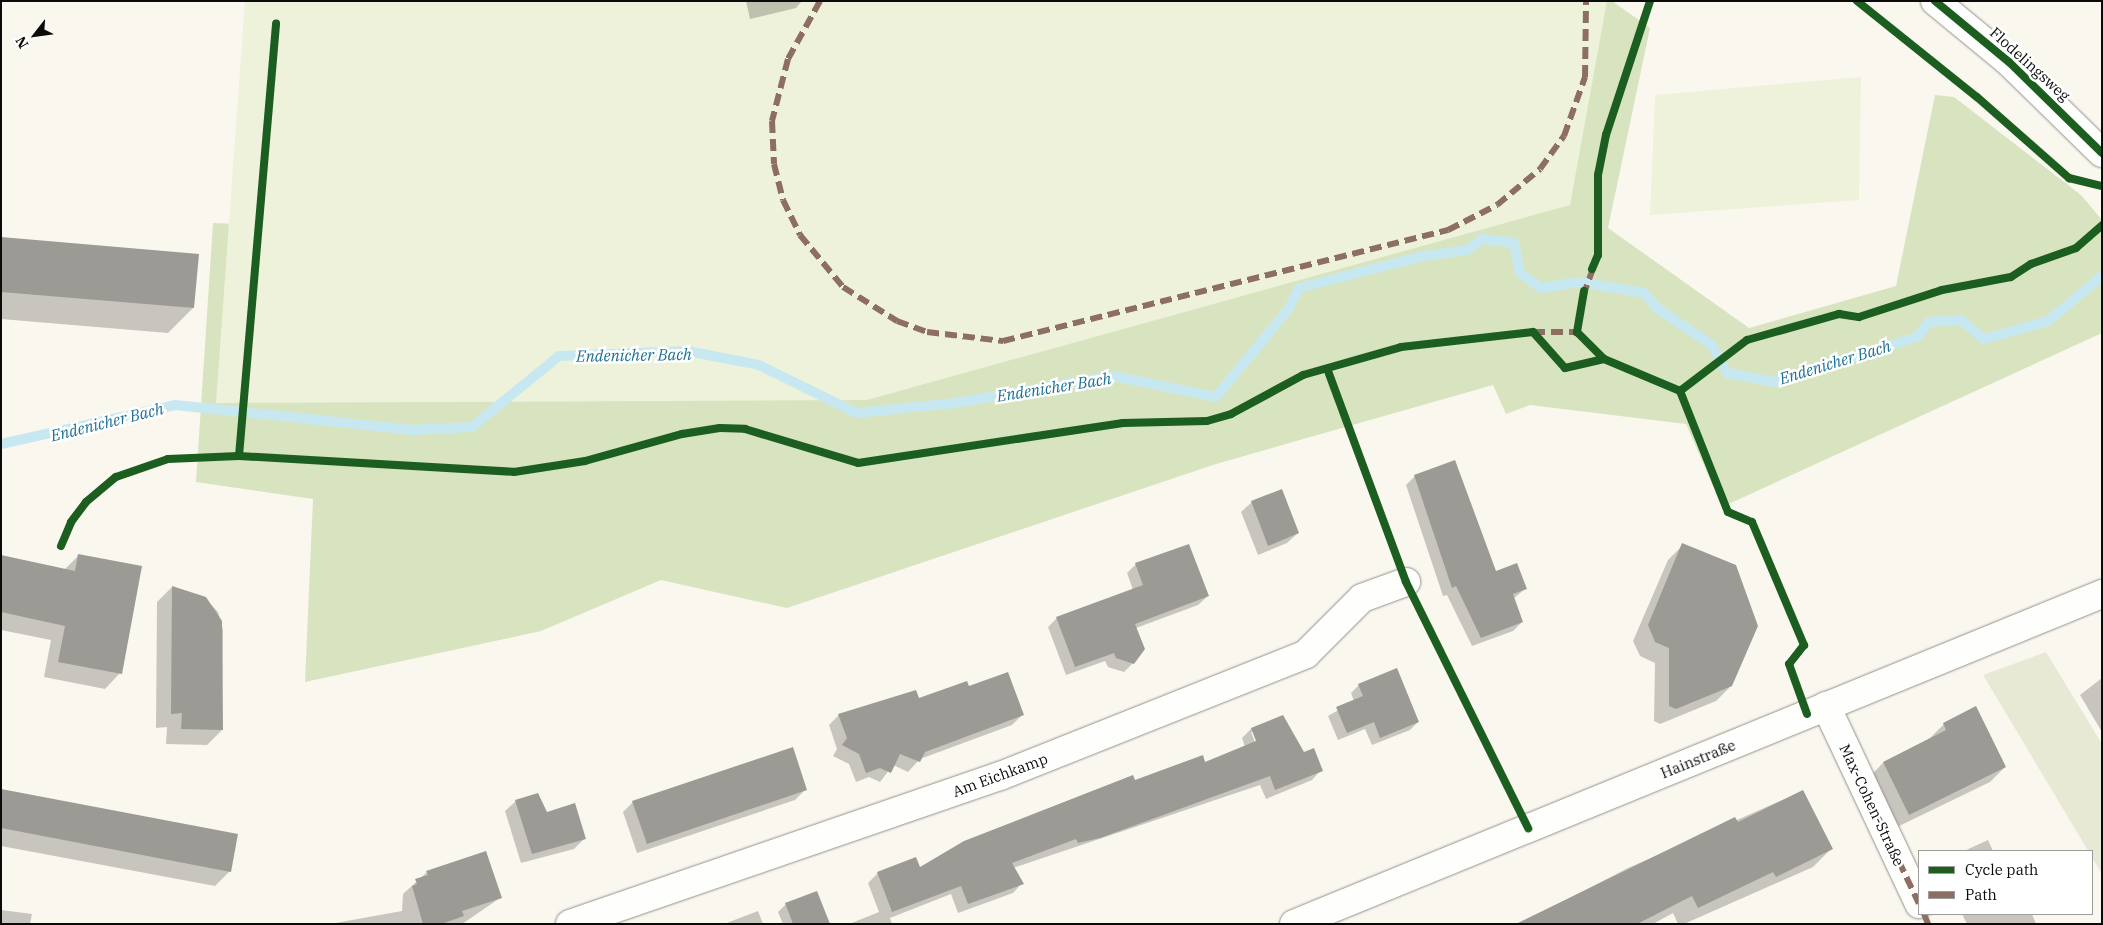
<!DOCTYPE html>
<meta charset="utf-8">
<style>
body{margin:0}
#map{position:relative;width:2103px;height:925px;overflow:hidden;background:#faf7ef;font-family:"IBM Plex Serif",serif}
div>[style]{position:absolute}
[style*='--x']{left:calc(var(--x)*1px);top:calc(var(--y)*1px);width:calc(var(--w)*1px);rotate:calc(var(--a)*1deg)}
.forest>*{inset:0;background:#d7e4bf}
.cemetery>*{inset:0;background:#e7e9d4}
.pitch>*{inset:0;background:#eef2da}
.shadow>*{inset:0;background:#0003}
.stream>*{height:10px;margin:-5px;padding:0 5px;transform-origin:5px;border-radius:5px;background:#c8e8f1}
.building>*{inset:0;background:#9c9a95}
.roads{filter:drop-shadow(0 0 1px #93918e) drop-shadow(0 0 1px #93918e)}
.minor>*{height:28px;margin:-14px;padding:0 14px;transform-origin:14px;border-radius:14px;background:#fefefd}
.quiet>*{height:6px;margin-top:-3px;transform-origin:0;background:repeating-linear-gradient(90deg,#8d6e63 0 12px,transparent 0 18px)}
.cycleway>*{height:8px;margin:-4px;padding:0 4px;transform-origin:4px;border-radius:4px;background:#1b5e20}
span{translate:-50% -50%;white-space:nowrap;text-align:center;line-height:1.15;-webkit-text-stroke:5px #fff;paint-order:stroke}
.street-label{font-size:15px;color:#0b0b0b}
.water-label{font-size:16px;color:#1d7094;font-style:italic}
.frame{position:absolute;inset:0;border:2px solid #0b0b0b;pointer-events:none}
.legend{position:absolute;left:1918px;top:850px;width:175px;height:65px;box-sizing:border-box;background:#fff;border:1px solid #9d9d9d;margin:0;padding:6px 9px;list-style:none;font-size:15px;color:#0b0b0b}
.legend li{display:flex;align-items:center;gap:10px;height:25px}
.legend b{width:25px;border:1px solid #9d9d9d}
.north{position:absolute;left:10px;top:10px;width:50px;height:50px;-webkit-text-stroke:4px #fff;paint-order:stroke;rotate:240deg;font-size:14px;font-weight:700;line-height:20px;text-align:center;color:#0b0b0b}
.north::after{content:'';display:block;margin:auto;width:18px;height:22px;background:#0b0b0b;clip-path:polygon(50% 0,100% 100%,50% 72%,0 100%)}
</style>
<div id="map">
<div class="forest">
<i style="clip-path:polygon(1592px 1px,1612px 1px,1650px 28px,1608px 228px,1749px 328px,1896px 286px,1935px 95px,1954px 97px,2081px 195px,2102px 220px,2102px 333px,1722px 507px,1686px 424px,1530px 405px,1506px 414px,1493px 385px,1216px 464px,787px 608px,661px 580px,541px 631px,305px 682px,313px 499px,196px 482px,213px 223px,264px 225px)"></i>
</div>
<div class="cemetery">
<i style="clip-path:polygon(2046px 652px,2102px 744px,2102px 874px,1983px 675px)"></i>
</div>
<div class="pitch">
<i style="clip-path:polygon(245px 1px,1607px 1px,1570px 205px,867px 400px,216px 403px)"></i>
<i style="clip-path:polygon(1861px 77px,1859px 200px,1650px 215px,1655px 95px)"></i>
</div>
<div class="shadow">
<i style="clip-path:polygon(746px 1px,802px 1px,796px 8px,750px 19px)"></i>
<i style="clip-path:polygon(1px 238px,193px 308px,168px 333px,1px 319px)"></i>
<i style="clip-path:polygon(1415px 476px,1495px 572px,1525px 589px,1513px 599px,1522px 622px,1513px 631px,1472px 646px,1447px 595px,1443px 596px,1406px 485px)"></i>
<i style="clip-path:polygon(1252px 502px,1298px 533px,1287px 543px,1258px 555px,1241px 512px)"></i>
<i style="clip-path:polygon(1683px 545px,1731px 686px,1716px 701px,1660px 724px,1654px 721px,1655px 663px,1640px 656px,1633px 641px,1668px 560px)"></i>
<i style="clip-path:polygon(79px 555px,120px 673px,105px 689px,44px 677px,51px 640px,1px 630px,1px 557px,64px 570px)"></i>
<i style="clip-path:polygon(1136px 564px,1208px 596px,1198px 605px,1136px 628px,1133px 663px,1124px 672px,1108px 667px,1105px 661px,1066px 675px,1048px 627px,1057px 618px,1133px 590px,1127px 573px)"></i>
<i style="clip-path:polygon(172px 587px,205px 598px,218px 612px,223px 630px,222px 730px,207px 745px,166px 744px,167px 727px,156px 728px,157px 602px)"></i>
<i style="clip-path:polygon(2102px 678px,2102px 732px,2080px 695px)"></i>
<i style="clip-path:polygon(1359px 685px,1418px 722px,1410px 730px,1372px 745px,1365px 729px,1338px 740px,1328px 716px,1354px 701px,1351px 693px)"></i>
<i style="clip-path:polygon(968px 688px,1022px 715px,1012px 725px,920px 759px,908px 772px,893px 765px,880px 782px,869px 777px,856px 782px,849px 764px,833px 756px,837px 749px,829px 725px,839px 715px)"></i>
<i style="clip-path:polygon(evenodd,1283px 716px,1304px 753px,1321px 770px,1312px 780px,1266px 799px,1260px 785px,1013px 868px,1022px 883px,1013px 893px,958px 913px,951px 894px,890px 918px,892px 924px,849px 924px,879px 912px,868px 883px,878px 873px,919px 869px,1134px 781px,1204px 763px,1245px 747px,1242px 738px,1251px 729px,1283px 716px,1251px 732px,1254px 732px,1259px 747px,1257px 747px,1251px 732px)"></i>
<i style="clip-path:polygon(1944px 724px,2005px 767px,1990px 782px,1893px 829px,1868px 778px,1883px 763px,1929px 739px)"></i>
<i style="clip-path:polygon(806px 789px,795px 800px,637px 853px,623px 812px,633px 802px)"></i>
<i style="clip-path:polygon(1px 791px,230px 871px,215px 886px,1px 846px)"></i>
<i style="clip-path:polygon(1803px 791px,1831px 849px,1813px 867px,1684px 924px,1678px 924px,1673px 913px,1653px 924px,1519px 924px,1628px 868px)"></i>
<i style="clip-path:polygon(516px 801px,546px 813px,585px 838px,574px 849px,521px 863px,505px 811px)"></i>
<i style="clip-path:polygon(1988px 840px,1993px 851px,1964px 851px)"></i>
<i style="clip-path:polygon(427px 872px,500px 898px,462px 924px,330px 924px,402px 911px,403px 894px)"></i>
<i style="clip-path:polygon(786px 904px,828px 924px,783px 924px,778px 912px)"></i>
<i style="clip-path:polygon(1px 910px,32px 914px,30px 924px,1px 924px)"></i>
<i style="clip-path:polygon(758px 911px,763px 924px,724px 924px)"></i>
<i style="clip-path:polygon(1962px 914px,2032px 914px,2036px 924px,1967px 924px)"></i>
</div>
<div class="stream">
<i style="--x:1;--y:444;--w:178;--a:-12.6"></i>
<i style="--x:175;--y:405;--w:237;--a:6"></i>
<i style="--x:411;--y:430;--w:61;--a:-2.8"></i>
<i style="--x:472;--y:427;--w:112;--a:-39.2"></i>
<i style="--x:559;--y:356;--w:128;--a:-2.2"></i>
<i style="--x:687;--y:351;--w:73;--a:11"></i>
<i style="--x:759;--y:365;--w:108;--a:26.3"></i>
<i style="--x:856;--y:413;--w:100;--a:-5.7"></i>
<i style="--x:956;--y:403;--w:159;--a:-9.8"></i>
<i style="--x:1113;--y:376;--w:105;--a:11.5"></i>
<i style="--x:1216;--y:397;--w:115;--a:-50.6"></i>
<i style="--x:1289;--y:308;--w:22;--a:-63"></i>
<i style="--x:1299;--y:288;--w:129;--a:-14.4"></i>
<i style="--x:1424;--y:256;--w:43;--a:-7.9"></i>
<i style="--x:1467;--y:250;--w:19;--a:-35"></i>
<i style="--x:1483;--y:239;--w:31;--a:7"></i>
<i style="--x:1514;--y:243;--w:31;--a:79"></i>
<i style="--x:1520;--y:273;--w:26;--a:36"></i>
<i style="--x:1541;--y:288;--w:38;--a:-9"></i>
<i style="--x:1579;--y:282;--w:66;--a:9.6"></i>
<i style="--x:1644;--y:293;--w:21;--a:49"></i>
<i style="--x:1658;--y:309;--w:65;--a:33.7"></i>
<i style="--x:1712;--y:345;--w:32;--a:62"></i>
<i style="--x:1727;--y:373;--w:48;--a:10.8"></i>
<i style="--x:1774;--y:382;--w:150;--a:-17.5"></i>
<i style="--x:1917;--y:337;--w:19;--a:-51"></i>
<i style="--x:1929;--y:322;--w:32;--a:-4"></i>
<i style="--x:1961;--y:320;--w:30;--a:40"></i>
<i style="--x:1984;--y:339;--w:66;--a:-15.7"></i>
<i style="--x:2048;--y:321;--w:70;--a:-39.8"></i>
</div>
<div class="building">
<i style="clip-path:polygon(1px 237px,199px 254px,194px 308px,1px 292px)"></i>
<i style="clip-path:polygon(1455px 460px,1496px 571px,1517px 563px,1527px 589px,1513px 594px,1523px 622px,1481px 638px,1456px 586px,1452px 588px,1414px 475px)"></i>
<i style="clip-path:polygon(1282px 489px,1299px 533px,1268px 546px,1251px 501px)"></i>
<i style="clip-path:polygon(1682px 543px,1736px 565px,1758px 626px,1732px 686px,1676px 709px,1669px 706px,1669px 648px,1655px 642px,1648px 625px)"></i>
<i style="clip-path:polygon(1189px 544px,1209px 596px,1135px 624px,1145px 649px,1134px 664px,1116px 658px,1114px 653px,1075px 667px,1056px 617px,1143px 585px,1135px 563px)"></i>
<i style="clip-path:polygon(78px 554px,142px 566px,122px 674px,58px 662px,65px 626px,1px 612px,1px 555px,75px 571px)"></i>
<i style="clip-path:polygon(172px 586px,206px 597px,222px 621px,223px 730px,181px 729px,182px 713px,171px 714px)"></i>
<i style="clip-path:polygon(1397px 668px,1419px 722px,1380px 738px,1374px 722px,1347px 733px,1336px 707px,1363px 696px,1358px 684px)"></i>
<i style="clip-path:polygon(1008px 672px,1024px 715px,925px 752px,920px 762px,900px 754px,891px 773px,880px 768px,866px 773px,859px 754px,842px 745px,847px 738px,838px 714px,916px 690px,919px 698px,967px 681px,969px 686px)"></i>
<i style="clip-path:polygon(1976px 706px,2006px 767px,1909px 815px,1883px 762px,1946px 730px,1943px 723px)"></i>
<i style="clip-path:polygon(1283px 715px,1304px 752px,1314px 748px,1323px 771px,1275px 790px,1270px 776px,1100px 838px,1078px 843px,1076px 839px,1012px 863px,1024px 884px,968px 904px,961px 886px,892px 912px,877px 872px,916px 857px,920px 867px,964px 841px,1133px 775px,1135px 780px,1203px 755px,1205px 762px,1256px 741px,1251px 728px)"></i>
<i style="clip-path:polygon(793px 747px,807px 790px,647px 844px,632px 801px)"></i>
<i style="clip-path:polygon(1px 789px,238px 834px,231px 872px,1px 828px)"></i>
<i style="clip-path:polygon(1803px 790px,1833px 849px,1776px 877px,1773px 872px,1698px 908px,1692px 896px,1637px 924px,1516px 924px,1735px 817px,1738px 822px)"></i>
<i style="clip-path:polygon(538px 793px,547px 812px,575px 803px,586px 839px,532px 854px,515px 800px)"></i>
<i style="clip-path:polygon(486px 851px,502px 898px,462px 911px,464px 916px,441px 924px,423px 924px,412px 886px,417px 884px,415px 879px,428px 875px,426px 871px)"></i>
<i style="clip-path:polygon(817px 891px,830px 924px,793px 924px,785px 903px)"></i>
</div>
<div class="roads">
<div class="minor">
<i style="--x:1935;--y:1;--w:96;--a:39.5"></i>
<i style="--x:2009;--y:62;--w:130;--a:44.4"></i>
<i style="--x:1826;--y:706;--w:219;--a:64.8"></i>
<i style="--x:570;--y:924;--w:455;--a:-19"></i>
<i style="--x:1000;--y:776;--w:329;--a:-21.7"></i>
<i style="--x:1306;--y:654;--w:79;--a:-45"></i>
<i style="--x:1362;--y:598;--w:47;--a:-20"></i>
<i style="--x:1294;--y:924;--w:873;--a:-22.22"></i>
</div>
</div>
<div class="quiet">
<i style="--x:820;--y:1;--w:66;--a:118.9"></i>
<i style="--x:788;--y:59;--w:64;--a:104.5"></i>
<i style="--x:772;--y:121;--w:43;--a:87.3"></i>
<i style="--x:774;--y:164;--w:37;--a:76"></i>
<i style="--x:783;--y:200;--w:39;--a:64"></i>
<i style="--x:800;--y:235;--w:67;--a:50.4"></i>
<i style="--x:843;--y:287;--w:64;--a:32.2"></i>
<i style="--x:897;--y:321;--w:32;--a:20"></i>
<i style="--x:927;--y:332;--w:77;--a:6.8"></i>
<i style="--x:1003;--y:341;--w:459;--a:-14"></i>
<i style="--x:1448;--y:230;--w:55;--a:-27"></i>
<i style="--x:1497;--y:205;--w:56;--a:-39.9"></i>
<i style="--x:1540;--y:169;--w:41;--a:-54"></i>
<i style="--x:1564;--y:136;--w:63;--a:-70.4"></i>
<i style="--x:1585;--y:77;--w:76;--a:-89.2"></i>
<i style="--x:1583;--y:296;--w:33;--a:-70"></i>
<i style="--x:1533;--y:332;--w:44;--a:0"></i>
<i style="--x:1868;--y:796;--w:119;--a:64.7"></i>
<i style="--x:1924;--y:914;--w:11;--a:68"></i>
</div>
<div class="cycleway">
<i style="--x:1857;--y:1;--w:154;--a:38.7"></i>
<i style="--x:1977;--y:97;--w:123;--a:41.4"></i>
<i style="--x:2069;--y:178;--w:34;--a:14"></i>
<i style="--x:1935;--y:1;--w:96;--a:39.5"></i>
<i style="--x:2009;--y:62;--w:130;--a:44.4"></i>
<i style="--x:1592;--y:269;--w:15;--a:-67"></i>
<i style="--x:1598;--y:255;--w:80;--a:-90"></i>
<i style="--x:1598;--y:175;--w:41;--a:-78.7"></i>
<i style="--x:1606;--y:135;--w:141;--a:-71.8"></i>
<i style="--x:1584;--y:291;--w:42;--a:99.7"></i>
<i style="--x:1577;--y:332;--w:38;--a:45"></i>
<i style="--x:1328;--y:371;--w:225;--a:69.7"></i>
<i style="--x:1406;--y:582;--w:275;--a:63.6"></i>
<i style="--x:1680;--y:391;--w:84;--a:-37.3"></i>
<i style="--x:1747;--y:340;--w:96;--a:-15.8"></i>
<i style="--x:1839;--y:314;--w:20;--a:9"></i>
<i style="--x:1859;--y:317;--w:87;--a:-18"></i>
<i style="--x:1942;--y:290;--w:70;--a:-10.7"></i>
<i style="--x:2011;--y:277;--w:24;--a:-33"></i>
<i style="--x:2031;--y:264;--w:48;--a:-19.6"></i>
<i style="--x:2076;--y:248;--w:35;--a:-41"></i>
<i style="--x:239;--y:456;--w:434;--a:-85.1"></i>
<i style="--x:61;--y:546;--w:26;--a:-67"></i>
<i style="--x:71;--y:522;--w:25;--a:-53"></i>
<i style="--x:86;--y:502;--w:39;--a:-40"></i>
<i style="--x:116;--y:477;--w:55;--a:-19.1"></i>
<i style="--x:168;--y:459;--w:71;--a:-2.4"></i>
<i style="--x:239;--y:456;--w:275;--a:3.3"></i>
<i style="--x:514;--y:472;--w:72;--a:-8.8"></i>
<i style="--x:585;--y:461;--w:101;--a:-15.6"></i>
<i style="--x:682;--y:434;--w:38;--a:-9"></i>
<i style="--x:720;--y:428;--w:25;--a:2"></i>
<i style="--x:745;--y:429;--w:118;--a:16.7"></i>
<i style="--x:858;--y:463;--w:268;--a:-8.6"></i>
<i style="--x:1123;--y:423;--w:84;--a:-1.4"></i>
<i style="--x:1207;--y:421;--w:25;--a:-16"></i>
<i style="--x:1231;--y:414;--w:82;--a:-28.4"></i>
<i style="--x:1303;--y:375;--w:102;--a:-15.9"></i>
<i style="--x:1401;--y:347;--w:133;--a:-6.5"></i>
<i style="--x:1533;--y:332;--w:48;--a:48.4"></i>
<i style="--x:1565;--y:368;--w:40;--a:-13"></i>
<i style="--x:1604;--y:359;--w:82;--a:22.8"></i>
<i style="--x:1680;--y:391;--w:130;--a:68.4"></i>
<i style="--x:1728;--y:512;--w:26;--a:23"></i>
<i style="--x:1752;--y:522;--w:134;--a:67.1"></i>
<i style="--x:1804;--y:645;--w:24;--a:128"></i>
<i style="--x:1789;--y:664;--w:53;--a:70.2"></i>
</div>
<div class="street-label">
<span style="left:2030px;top:64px;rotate:42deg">Flodelingsweg</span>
<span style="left:1698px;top:759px;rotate:-22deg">Hainstraße</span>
<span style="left:1000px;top:775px;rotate:-20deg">Am Eichkamp</span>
<span style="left:1872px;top:805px;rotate:65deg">Max-Cohen-Straße</span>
</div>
<div class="water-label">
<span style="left:634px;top:355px;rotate:-1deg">Endenicher Bach</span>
<span style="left:1835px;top:362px;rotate:-17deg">Endenicher Bach</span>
<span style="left:1054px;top:387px;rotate:-9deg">Endenicher Bach</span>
<span style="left:107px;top:422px;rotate:-14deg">Endenicher Bach</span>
</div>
<div class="frame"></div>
<ul class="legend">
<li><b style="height:6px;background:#1b5e20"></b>Cycle path</li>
<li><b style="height:6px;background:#8d6e63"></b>Path</li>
</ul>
<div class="north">N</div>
</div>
